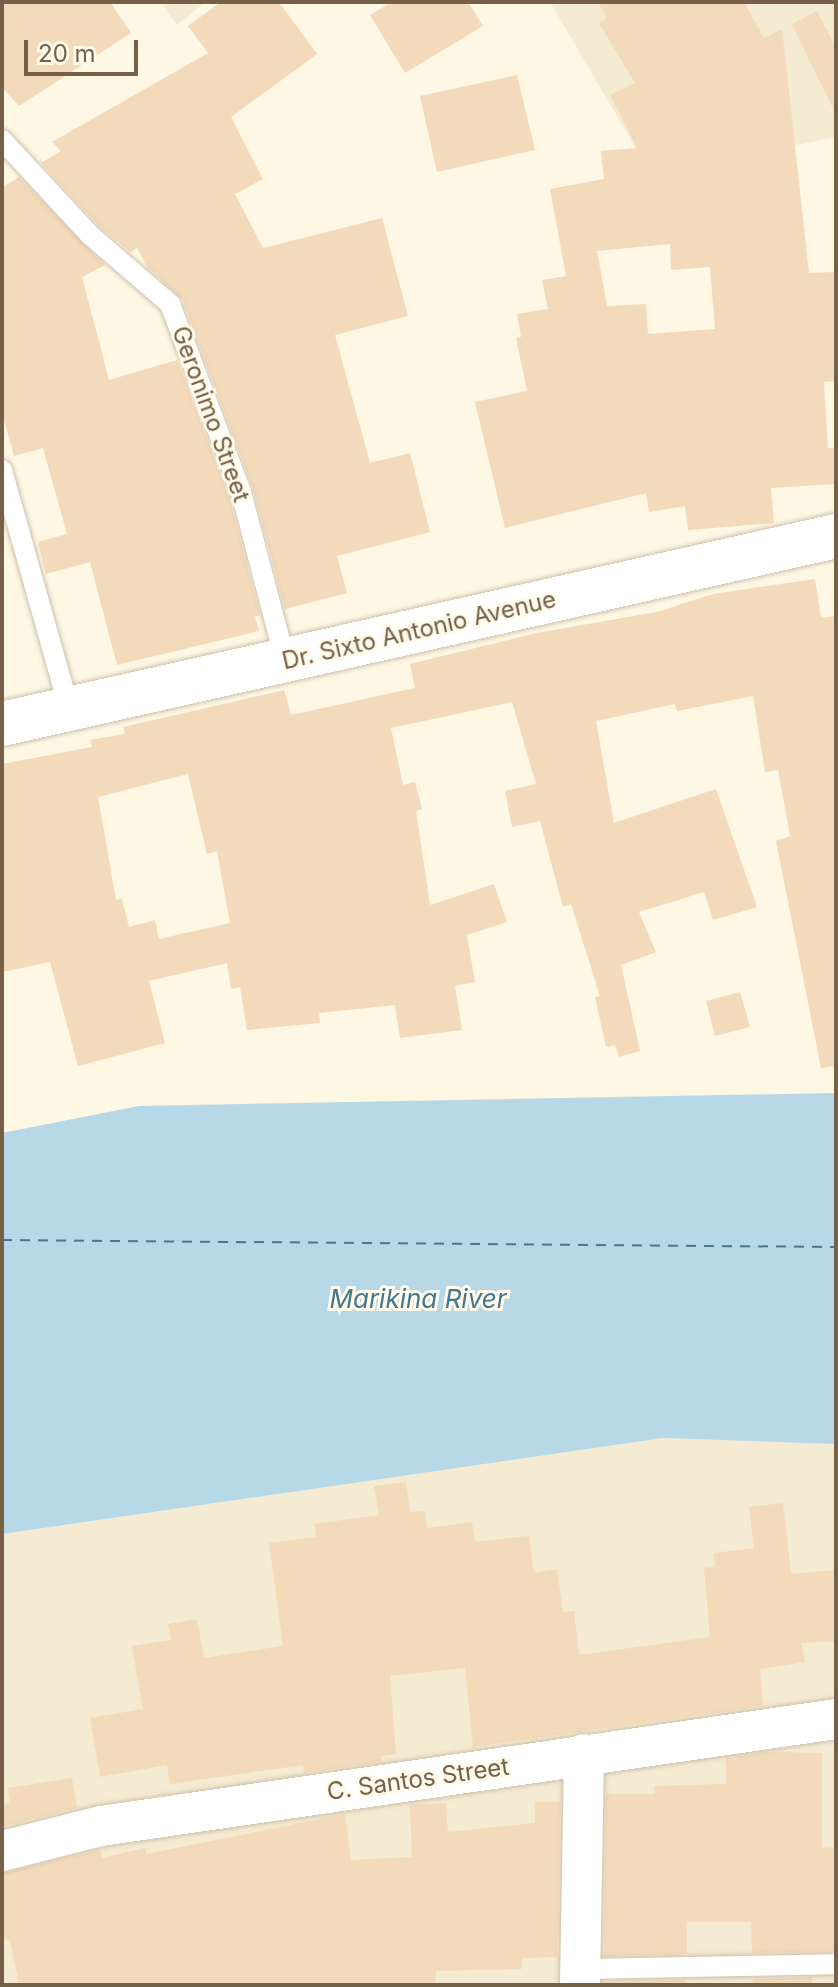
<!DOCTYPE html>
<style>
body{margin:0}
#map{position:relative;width:838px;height:1987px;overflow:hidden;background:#fdf7e4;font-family:Inter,sans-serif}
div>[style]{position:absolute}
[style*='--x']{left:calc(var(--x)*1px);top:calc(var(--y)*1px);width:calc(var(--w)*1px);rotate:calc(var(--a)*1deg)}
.residential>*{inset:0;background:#f5ead2}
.water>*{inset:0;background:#b7d8e7}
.ferry>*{height:2px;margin-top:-1px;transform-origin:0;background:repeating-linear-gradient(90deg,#447891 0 10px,transparent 0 18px)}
.building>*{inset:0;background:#f3daba}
.roads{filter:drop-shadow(0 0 2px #cfc0aa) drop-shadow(0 0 2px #cfc0aa)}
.lane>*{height:20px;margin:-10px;padding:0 10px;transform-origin:10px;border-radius:10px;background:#fff}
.street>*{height:40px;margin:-20px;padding:0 20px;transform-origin:20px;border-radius:20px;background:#fff}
.secondary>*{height:44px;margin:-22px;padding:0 22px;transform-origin:22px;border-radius:22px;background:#fff}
span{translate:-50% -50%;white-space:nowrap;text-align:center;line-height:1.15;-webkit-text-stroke:6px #fffaea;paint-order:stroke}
.street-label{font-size:24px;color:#766048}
.water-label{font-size:26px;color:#447891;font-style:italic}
.frame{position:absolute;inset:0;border:4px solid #766048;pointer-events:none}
.scale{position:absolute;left:24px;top:40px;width:114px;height:36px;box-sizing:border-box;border:4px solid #766048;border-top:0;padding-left:10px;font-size:24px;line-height:28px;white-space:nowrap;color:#766048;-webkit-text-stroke:6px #fffaea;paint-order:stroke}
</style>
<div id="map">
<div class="residential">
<i style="clip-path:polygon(161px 2px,205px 2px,177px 25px)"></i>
<i style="clip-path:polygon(550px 2px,836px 2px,836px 137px,651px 174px)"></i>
<i style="clip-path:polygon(663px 1438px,836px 1444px,836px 1985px,2px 1985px,2px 1534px)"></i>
</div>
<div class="water">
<i style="clip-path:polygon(836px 1093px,836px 1444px,663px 1438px,2px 1534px,2px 1133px,139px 1106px)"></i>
</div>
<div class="ferry">
<i style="--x:2;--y:1240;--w:834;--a:0.48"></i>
</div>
<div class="building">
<i style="clip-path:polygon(2px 2px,110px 2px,131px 33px,19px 106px,2px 87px)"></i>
<i style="clip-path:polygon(221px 2px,279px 2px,317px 54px,231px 117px,263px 179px,235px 194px,263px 248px,382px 218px,408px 316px,335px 335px,370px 463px,410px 453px,430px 532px,337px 556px,347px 593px,285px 609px,253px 488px,182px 299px,147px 267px,137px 248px,130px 252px,99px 226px,41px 163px,61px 151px,52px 142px,208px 53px,188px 26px)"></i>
<i style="clip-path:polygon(392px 2px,468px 2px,483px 26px,405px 73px,370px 15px)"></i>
<i style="clip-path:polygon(evenodd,598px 2px,744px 2px,764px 38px,782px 29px,809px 273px,836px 272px,836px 381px,824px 382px,828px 448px,836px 448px,836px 484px,771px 488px,774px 523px,688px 530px,685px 506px,649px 512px,646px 493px,505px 528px,475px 402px,527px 391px,516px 338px,521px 337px,517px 314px,548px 309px,542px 280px,566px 276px,550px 189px,604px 179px,601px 151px,637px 148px,610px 95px,635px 83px,599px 23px,607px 18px,598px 2px,670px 244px,671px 270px,710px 267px,715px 329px,648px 334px,646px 304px,607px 306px,597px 251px,670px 244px)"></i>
<i style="clip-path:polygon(817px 11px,836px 48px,836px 115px,792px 24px)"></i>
<i style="clip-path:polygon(517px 75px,535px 150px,437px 172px,420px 96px)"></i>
<i style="clip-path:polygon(19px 177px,105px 265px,82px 277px,109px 380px,177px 360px,229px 496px,260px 615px,255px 617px,259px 631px,117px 665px,90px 562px,46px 574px,38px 542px,67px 534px,43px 448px,14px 456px,2px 413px,2px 187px)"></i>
<i style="clip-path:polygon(evenodd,815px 579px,821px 618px,836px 616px,836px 1066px,821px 1068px,776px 841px,790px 836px,778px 770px,765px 772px,753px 696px,677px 711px,675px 704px,596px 721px,614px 823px,716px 789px,757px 907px,713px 920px,704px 892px,639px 912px,656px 952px,621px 965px,640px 1051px,619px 1057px,615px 1045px,606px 1047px,595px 997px,600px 996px,571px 904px,563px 907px,540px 821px,512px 827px,505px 791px,536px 784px,512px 702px,391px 728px,403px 785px,415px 782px,422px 809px,416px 811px,430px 905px,494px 884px,507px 922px,467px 935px,475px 982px,455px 986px,462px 1030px,400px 1038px,395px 1005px,319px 1013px,320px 1023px,247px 1030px,240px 987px,231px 989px,227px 963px,149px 981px,165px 1043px,78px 1066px,50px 962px,2px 972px,2px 764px,92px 747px,90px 740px,125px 734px,123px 727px,284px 690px,291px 715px,415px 688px,410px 664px,536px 633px,657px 612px,713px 594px,815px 579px,188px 774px,207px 854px,217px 851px,230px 923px,159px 939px,155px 920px,129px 927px,122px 899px,116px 900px,98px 797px,188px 774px)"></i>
<i style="clip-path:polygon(740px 992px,750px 1027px,715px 1036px,706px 1001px)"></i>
<i style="clip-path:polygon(406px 1482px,410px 1512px,425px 1511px,427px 1528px,472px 1522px,475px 1542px,529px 1536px,534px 1573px,557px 1569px,563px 1612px,574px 1611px,579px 1655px,710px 1637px,704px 1568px,715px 1567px,714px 1553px,754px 1548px,749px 1507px,783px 1503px,791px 1574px,836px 1570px,836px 1641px,801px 1643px,805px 1662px,760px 1669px,763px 1706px,473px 1747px,465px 1668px,390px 1676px,396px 1754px,381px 1756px,381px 1762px,304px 1773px,303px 1765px,170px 1784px,167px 1765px,100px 1777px,90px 1718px,143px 1709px,132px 1646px,171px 1640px,168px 1624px,197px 1619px,204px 1658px,283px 1646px,269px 1543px,316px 1537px,314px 1524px,379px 1515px,374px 1486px)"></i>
<i style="clip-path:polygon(767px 1752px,822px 1753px,822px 1848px,836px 1847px,836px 1951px,752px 1953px,751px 1922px,687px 1922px,687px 1954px,604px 1956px,606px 1794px,655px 1794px,654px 1786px,726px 1784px,726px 1758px)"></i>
<i style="clip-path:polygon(72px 1778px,77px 1808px,2px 1827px,2px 1804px,10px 1803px,8px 1788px)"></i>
<i style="clip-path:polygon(535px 1802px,560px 1802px,557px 1957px,522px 1958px,522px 1969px,436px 1971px,435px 1985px,19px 1985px,10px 1940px,2px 1939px,2px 1873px,100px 1850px,102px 1858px,145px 1848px,146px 1854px,345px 1814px,351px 1860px,412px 1857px,410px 1805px,446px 1803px,448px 1832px,535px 1823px)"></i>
<i style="clip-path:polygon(812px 1977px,812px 1985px,753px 1985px,753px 1979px)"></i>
<i style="clip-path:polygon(686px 1980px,686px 1985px,603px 1985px,603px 1982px)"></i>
</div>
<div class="roads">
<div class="lane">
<i style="--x:2;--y:140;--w:129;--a:47.2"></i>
<i style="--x:90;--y:235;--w:106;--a:40.8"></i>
<i style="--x:170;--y:304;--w:201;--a:69.3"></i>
<i style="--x:241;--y:492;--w:174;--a:75.3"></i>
<i style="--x:2;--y:470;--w:248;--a:74.3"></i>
<i style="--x:581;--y:1969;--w:255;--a:-1.1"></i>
</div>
<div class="street">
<i style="--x:2;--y:1851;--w:102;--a:-14.2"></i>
<i style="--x:101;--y:1826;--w:743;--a:-8.28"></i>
<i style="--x:580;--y:1985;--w:231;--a:-89"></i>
</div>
<div class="secondary">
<i style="--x:2;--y:724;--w:855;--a:-12.7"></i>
</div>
</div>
<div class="street-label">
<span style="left:211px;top:414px;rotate:70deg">Geronimo Street</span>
<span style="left:419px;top:630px;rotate:-13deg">Dr. Sixto Antonio Avenue</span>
<span style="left:418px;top:1779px;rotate:-8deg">C. Santos Street</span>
</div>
<div class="water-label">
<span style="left:418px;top:1299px">Marikina River</span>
</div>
<div class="frame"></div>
<div class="scale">20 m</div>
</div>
